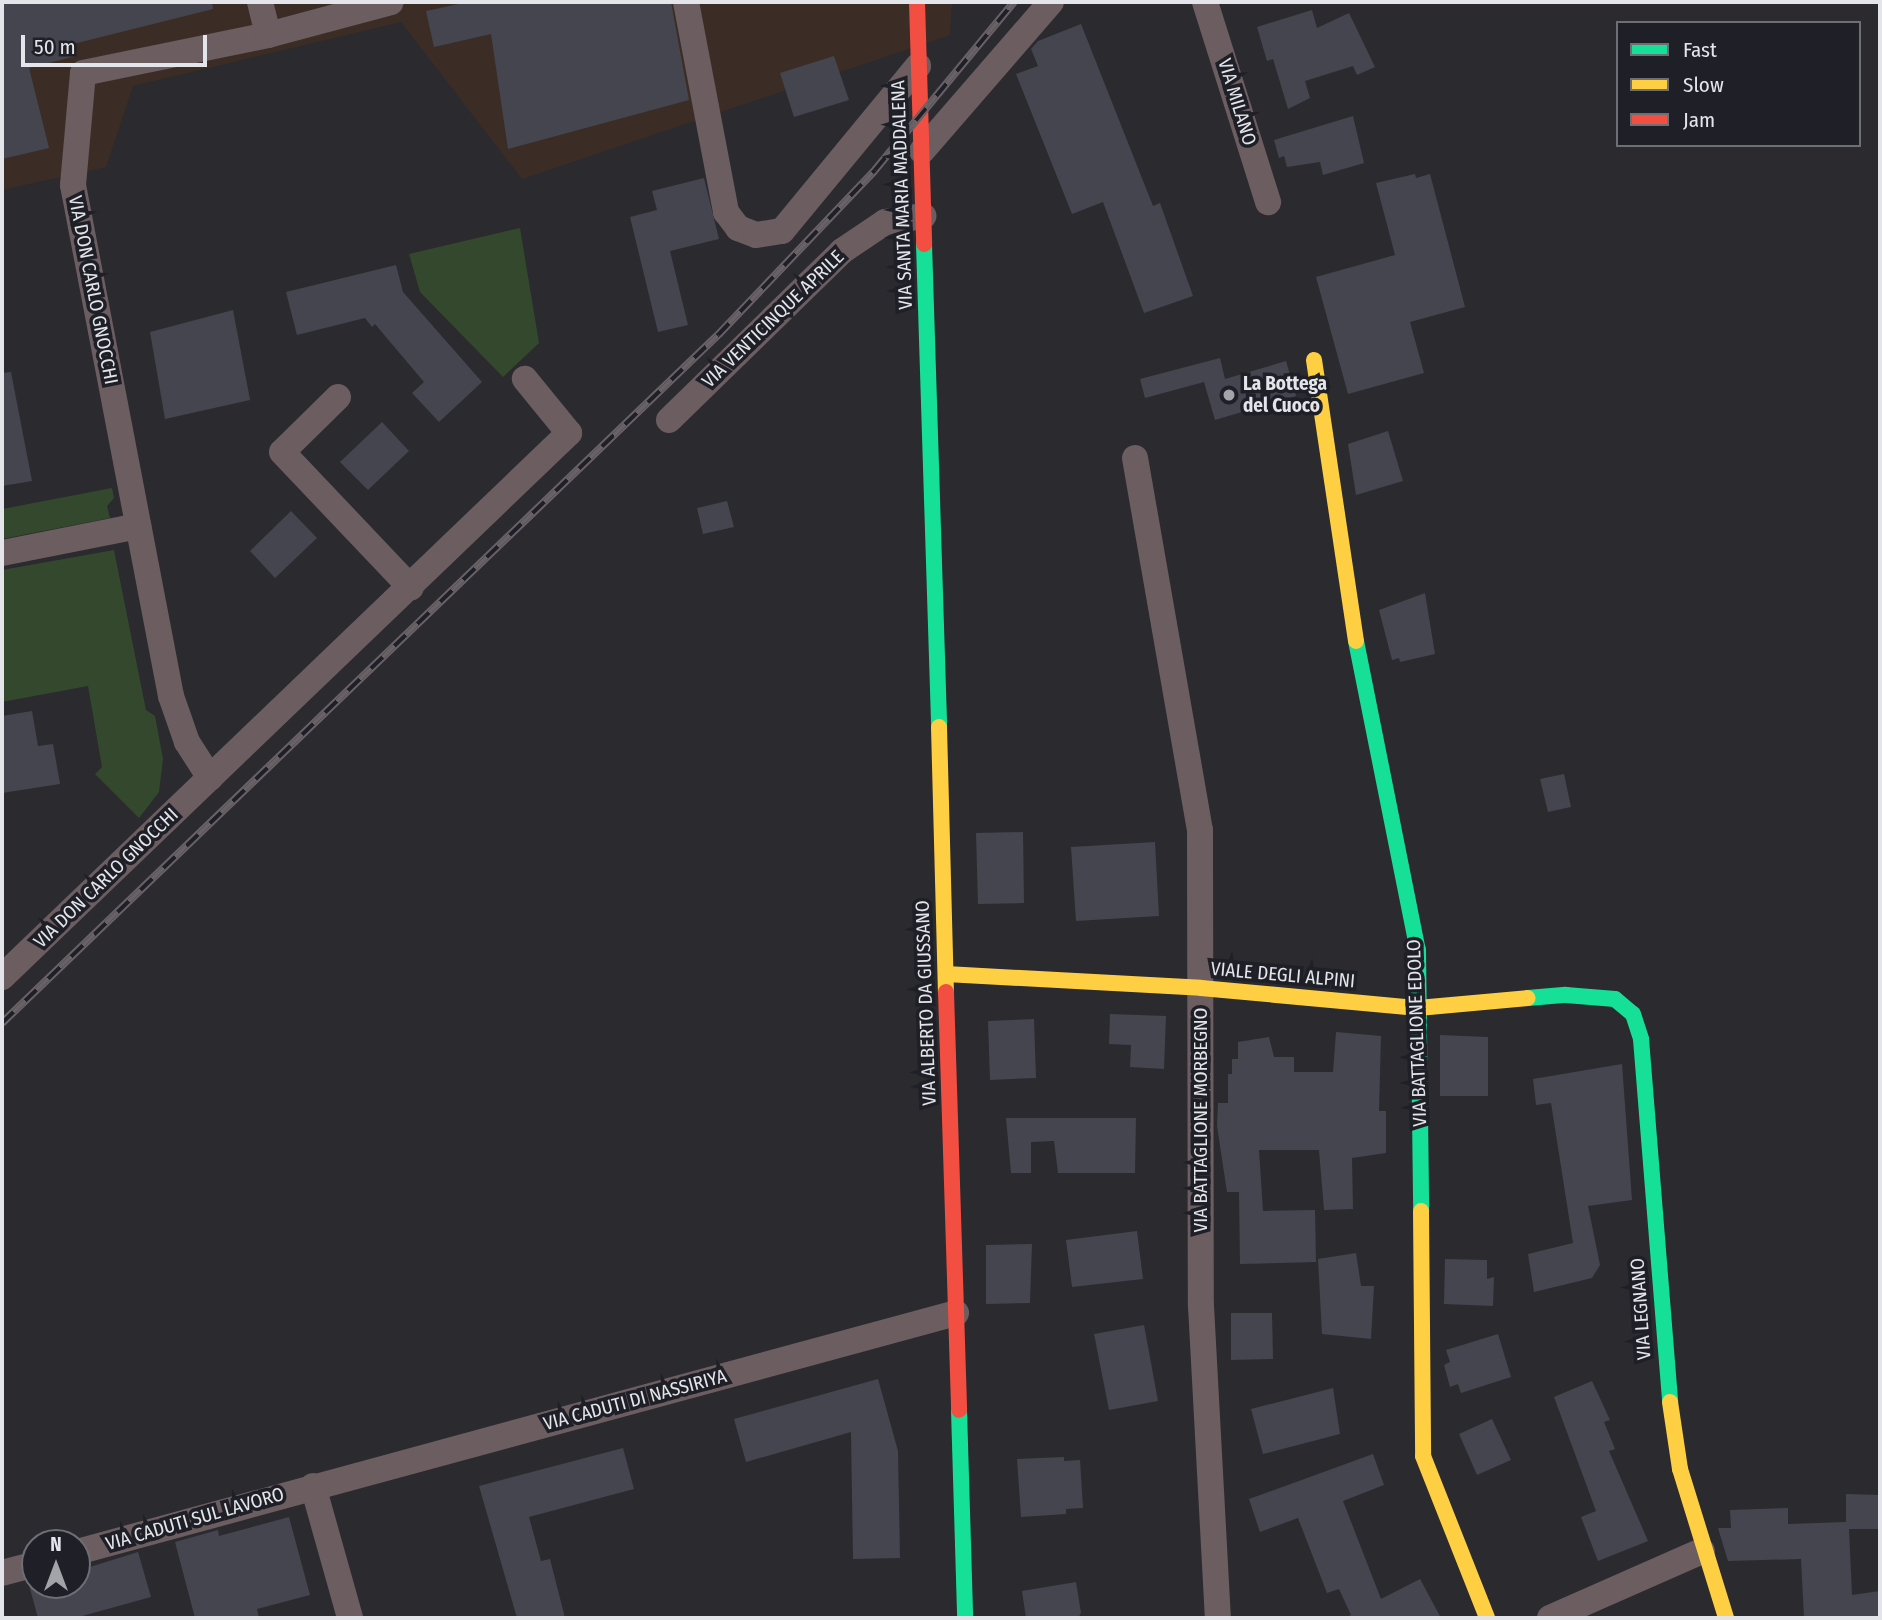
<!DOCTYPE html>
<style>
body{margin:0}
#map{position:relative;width:1882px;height:1620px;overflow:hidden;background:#2a2a2f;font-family:"Fira Sans Condensed",sans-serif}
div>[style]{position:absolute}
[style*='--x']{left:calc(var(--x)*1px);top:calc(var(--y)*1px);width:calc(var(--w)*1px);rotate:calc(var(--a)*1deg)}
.industrial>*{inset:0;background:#3b2d25}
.green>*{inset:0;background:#34482e}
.building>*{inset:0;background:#45454f}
.street>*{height:26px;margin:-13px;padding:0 13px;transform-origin:13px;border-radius:13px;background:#6b5d60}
.fast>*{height:16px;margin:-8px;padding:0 8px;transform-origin:8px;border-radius:8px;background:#16e098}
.slow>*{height:16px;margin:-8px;padding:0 8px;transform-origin:8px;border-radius:8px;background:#ffcf43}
.jam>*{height:16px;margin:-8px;padding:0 8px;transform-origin:8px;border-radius:8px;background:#f24e42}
.rail>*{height:8px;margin-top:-4px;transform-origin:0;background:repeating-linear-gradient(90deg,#1f1f27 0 16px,#686166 0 32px);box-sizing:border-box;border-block:2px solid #686166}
.dots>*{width:19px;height:19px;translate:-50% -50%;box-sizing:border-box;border:4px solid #1f1f27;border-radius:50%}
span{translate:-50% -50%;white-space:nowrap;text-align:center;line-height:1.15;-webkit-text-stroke:7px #1f1f27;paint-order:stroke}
.street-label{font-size:19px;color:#e4e5ea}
.poi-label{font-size:19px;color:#e4e5ea;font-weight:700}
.left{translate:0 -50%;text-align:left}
.frame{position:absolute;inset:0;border:4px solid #e4e5ea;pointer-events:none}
.legend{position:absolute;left:1616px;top:21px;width:245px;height:126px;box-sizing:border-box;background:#1f1f27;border:2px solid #6e6e75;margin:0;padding:9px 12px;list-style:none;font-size:21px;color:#e4e5ea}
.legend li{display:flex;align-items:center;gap:14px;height:35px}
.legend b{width:35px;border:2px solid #6e6e75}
.north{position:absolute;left:21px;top:1529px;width:70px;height:70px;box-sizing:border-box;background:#1f1f27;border:2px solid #6e6e75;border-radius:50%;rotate:0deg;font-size:19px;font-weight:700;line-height:28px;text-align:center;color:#e4e5ea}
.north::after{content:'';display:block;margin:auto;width:24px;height:32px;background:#a3a4a9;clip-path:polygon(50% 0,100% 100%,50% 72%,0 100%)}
.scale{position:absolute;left:21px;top:35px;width:186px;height:32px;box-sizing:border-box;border:4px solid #e4e5ea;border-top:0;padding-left:9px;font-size:21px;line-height:24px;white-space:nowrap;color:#e4e5ea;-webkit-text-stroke:5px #1f1f27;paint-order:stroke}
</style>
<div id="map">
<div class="industrial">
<i style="clip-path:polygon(2px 2px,952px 2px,950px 35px,522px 179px,401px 22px,133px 86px,106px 167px,2px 190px)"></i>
</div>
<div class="green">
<i style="clip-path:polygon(520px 228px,539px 343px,503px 377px,420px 292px,409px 254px)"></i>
<i style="clip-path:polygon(112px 488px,114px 498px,107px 506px,110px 518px,2px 539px,2px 509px)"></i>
<i style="clip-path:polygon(114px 550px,146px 710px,155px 716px,163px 759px,159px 792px,139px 818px,95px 774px,102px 767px,88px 686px,2px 702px,2px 570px)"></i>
</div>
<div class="building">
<i style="clip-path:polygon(2px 2px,212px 2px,213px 9px,73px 44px,76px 56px,29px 68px,49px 148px,2px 159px)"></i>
<i style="clip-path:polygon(468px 2px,671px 2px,689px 100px,508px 149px,491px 34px,434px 47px,426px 11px)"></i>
<i style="clip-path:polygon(1312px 10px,1317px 28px,1349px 13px,1375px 67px,1357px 75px,1353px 66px,1305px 81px,1310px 98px,1288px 109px,1273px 59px,1267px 61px,1257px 27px)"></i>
<i style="clip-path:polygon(1081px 24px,1153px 206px,1160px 203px,1193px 296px,1144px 313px,1103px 202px,1072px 214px,1016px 74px,1038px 66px,1031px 49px,1038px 41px)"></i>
<i style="clip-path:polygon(834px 56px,849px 100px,794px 117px,780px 73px)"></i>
<i style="clip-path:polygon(1353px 116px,1364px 163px,1323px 175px,1320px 162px,1287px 167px,1284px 156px,1279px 158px,1274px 140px)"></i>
<i style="clip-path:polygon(1415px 174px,1416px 178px,1430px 174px,1465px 307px,1410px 322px,1424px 373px,1348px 394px,1316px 277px,1395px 255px,1376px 183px)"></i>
<i style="clip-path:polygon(704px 178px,719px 239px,670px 251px,688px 325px,658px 332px,630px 217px,657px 210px,652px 191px)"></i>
<i style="clip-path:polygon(396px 265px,403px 292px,482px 382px,439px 422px,412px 393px,424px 382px,375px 324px,372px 327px,365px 318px,297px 335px,286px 292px)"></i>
<i style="clip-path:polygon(233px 310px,250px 400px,165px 419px,150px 332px)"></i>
<i style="clip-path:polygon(1220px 358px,1225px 379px,1286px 361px,1296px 396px,1215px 420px,1204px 382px,1145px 398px,1140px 379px)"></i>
<i style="clip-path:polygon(11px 372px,32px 481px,2px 486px,2px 373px)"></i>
<i style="clip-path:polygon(382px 422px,409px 451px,368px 490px,340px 462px)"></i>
<i style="clip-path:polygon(1388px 431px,1403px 481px,1356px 495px,1348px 444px)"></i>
<i style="clip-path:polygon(727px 501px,734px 527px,703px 534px,697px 508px)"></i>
<i style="clip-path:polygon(291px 511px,317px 538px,275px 578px,250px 551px)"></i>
<i style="clip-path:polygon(1425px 593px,1435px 654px,1400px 662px,1399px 658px,1392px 660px,1379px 610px)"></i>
<i style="clip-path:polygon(32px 711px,38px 746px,53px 744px,60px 784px,2px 793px,2px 716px)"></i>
<i style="clip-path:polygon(1564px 774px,1571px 807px,1548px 812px,1540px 779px)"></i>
<i style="clip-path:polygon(1023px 832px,1024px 903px,978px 904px,976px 833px)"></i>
<i style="clip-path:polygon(1155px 842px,1159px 916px,1076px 921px,1071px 847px)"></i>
<i style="clip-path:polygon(1110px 1014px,1166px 1016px,1164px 1069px,1130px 1067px,1131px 1045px,1109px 1044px)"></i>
<i style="clip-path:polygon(1034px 1019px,1036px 1078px,990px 1080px,988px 1021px)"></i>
<i style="clip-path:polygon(1336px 1032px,1381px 1036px,1379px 1111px,1386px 1111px,1386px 1153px,1352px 1158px,1353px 1209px,1324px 1210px,1319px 1150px,1259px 1150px,1263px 1211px,1315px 1210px,1316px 1262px,1240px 1264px,1239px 1192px,1227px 1192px,1217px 1126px,1218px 1103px,1228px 1103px,1228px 1074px,1232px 1074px,1232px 1059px,1238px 1059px,1238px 1042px,1269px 1037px,1274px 1057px,1294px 1057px,1294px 1072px,1333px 1072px)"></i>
<i style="clip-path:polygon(1440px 1035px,1488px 1037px,1488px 1096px,1440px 1096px)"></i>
<i style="clip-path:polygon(1622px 1064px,1632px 1200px,1588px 1206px,1600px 1265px,1592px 1278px,1534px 1292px,1528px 1254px,1573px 1243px,1551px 1103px,1536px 1105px,1533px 1079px)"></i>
<i style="clip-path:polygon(1006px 1118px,1136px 1118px,1135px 1173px,1058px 1173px,1054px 1141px,1031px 1142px,1031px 1173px,1011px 1173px)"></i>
<i style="clip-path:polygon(1137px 1231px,1143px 1279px,1072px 1287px,1066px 1240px)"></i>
<i style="clip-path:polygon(1032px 1244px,1030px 1303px,986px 1304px,986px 1245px)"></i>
<i style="clip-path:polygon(1356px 1253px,1361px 1286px,1374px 1286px,1371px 1339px,1322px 1334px,1318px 1259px)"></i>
<i style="clip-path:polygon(1445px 1259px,1487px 1260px,1487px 1279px,1494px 1277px,1493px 1306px,1444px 1304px)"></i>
<i style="clip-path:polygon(1231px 1313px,1272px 1313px,1273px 1359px,1231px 1360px)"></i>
<i style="clip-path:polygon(1144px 1325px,1158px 1401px,1109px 1410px,1094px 1334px)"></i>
<i style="clip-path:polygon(1498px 1334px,1511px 1377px,1461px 1393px,1458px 1384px,1450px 1387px,1444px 1365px,1450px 1362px,1446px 1350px)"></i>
<i style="clip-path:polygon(878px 1379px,898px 1451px,900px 1558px,853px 1559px,851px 1432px,746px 1462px,734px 1419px)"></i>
<i style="clip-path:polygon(1592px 1381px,1610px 1420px,1604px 1422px,1615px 1449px,1609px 1451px,1648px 1541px,1598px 1561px,1581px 1517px,1596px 1511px,1554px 1397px)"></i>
<i style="clip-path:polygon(1333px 1388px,1340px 1434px,1263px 1454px,1251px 1409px)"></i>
<i style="clip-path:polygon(1492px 1419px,1511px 1460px,1477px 1475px,1459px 1434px)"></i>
<i style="clip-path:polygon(623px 1448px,634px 1489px,529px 1517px,541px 1561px,550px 1559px,565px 1618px,517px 1618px,479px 1486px)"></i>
<i style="clip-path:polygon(1373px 1454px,1384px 1485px,1343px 1501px,1381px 1599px,1420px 1579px,1441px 1618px,1344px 1618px,1351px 1615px,1339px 1589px,1327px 1593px,1298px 1518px,1260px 1532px,1249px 1499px)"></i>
<i style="clip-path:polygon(1064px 1457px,1064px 1461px,1080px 1460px,1083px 1508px,1066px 1509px,1066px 1514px,1021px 1517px,1017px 1459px)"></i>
<i style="clip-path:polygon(1846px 1494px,1880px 1495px,1880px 1529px,1849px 1529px,1852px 1595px,1880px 1591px,1880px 1618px,1804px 1618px,1801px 1559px,1728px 1561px,1718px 1528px,1731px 1528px,1730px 1510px,1788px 1508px,1788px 1524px,1846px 1522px)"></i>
<i style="clip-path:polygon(289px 1517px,310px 1595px,257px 1609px,259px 1618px,195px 1618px,175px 1542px,218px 1530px,219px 1536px)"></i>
<i style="clip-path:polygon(138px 1552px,151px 1597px,75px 1618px,38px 1618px,29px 1585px,77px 1585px,77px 1571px)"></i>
<i style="clip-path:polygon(1076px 1582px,1081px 1613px,1078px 1618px,1026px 1618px,1022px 1591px)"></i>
</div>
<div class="street">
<i style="--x:260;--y:2;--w:34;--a:76"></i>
<i style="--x:686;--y:2;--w:214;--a:79.2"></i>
<i style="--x:726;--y:212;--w:20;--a:53"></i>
<i style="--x:738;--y:228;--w:19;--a:21"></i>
<i style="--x:756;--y:235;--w:26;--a:-9"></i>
<i style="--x:782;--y:231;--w:214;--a:-50.5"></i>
<i style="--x:1205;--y:2;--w:210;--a:72.5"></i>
<i style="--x:922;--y:151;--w:197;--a:-49.1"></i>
<i style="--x:338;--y:397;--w:78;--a:135.5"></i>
<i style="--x:282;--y:452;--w:187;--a:46.5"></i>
<i style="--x:669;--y:420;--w:242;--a:-44.3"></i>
<i style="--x:842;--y:251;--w:52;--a:-34"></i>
<i style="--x:885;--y:222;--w:39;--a:-9"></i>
<i style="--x:1135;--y:458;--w:378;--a:80.1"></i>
<i style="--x:1200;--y:830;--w:476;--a:89.9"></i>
<i style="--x:1201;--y:1306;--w:312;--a:86.9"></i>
<i style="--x:2;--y:553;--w:139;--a:-11.2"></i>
<i style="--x:210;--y:778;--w:43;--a:-122.6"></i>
<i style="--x:187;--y:742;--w:49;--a:-109.2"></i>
<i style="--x:171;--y:696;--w:520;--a:-100.86"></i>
<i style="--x:73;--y:185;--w:112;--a:-84.9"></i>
<i style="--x:83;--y:73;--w:189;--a:-11.6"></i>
<i style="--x:268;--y:35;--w:127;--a:-15"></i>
<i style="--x:2;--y:977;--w:786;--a:-43.81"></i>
<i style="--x:569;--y:433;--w:70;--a:-129.2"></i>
<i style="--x:313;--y:1486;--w:137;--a:74.3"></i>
<i style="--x:77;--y:1552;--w:911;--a:-15.21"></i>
<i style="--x:2;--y:1573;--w:34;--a:-15"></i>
<i style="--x:1550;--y:1618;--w:166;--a:-23.8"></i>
</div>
<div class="fast">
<i style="--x:924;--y:244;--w:483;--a:88.2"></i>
<i style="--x:1356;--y:641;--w:315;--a:78.7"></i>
<i style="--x:1418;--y:950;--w:261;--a:89.3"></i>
<i style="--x:1528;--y:998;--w:38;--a:-5"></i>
<i style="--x:1566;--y:995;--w:49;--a:4.7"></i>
<i style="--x:1615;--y:999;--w:23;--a:40"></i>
<i style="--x:1633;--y:1014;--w:26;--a:72"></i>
<i style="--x:1641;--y:1039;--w:364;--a:85.4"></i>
<i style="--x:959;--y:1410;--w:208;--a:88.3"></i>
</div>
<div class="slow">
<i style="--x:1314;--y:360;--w:284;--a:81.5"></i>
<i style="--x:939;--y:727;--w:265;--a:88.5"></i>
<i style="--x:946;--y:974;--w:255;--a:3.1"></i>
<i style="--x:1201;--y:988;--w:218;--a:5.3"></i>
<i style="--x:1418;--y:1008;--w:110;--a:-5.2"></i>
<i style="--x:1421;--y:1211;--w:245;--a:89.5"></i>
<i style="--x:1423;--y:1456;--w:174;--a:68.4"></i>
<i style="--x:1670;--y:1402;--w:68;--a:81.5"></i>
<i style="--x:1680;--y:1469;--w:156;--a:72.8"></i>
</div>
<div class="jam">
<i style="--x:917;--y:2;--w:242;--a:88.3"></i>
<i style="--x:946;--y:992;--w:418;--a:88.2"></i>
</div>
<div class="rail">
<i style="--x:2;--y:1023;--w:993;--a:-43.86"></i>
<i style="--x:718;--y:335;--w:228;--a:-46.4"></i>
<i style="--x:875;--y:170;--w:218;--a:-50.4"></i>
</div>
<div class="dots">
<i style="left:1229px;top:395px;background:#a3a4a9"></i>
</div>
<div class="street-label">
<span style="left:1237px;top:102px;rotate:73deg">VIA MILANO</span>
<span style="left:902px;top:195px;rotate:-92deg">VIA SANTA MARIA MADDALENA</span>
<span style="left:93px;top:290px;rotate:79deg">VIA DON CARLO GNOCCHI</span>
<span style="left:773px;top:319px;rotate:-44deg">VIA VENTICINQUE APRILE</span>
<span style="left:106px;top:878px;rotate:-44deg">VIA DON CARLO GNOCCHI</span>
<span style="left:1283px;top:975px;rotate:5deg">VIALE DEGLI ALPINI</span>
<span style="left:926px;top:1003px;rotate:-92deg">VIA ALBERTO DA GIUSSANO</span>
<span style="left:1417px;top:1033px;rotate:-92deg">VIA BATTAGLIONE EDOLO</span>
<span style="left:1201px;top:1120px;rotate:-90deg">VIA BATTAGLIONE MORBEGNO</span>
<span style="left:1641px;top:1309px;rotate:-94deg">VIA LEGNANO</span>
<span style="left:635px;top:1400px;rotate:-15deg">VIA CADUTI DI NASSIRIYA</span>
<span style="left:195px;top:1519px;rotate:-16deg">VIA CADUTI SUL LAVORO</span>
</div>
<div class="poi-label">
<span class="left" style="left:1243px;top:395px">La Bottega<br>del Cuoco</span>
</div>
<div class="frame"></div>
<ul class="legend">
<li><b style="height:9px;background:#16e098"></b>Fast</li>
<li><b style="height:9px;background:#ffcf43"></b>Slow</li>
<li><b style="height:9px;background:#f24e42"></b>Jam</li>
</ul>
<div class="north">N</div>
<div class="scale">50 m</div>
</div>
